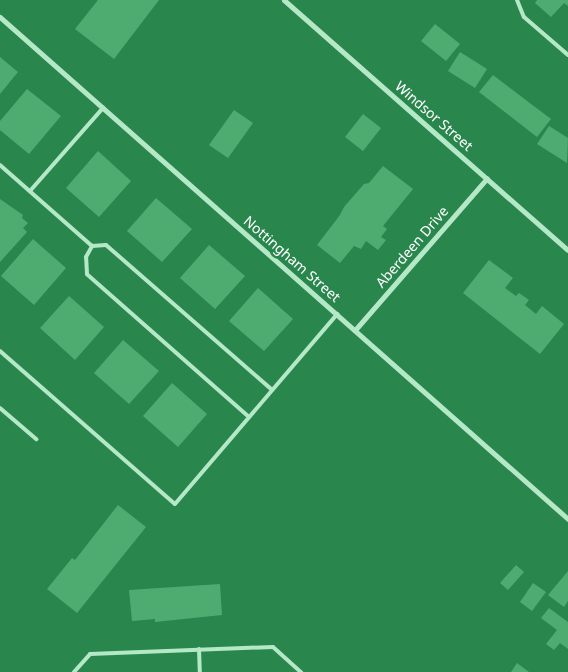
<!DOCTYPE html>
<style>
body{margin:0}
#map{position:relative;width:568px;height:672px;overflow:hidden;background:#29874d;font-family:"Noto Sans",sans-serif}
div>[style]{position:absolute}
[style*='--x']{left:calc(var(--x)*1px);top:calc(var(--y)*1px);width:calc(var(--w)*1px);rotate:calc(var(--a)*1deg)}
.building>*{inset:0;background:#4eac71}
.lane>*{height:4px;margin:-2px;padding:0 2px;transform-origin:2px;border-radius:2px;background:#b5e8c7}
.street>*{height:5px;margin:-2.5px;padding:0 2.5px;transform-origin:2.5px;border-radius:2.5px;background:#b5e8c7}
span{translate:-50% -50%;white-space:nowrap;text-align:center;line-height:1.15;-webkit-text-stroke:5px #29874d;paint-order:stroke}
.street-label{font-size:14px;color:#fff}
</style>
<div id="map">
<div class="building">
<i style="clip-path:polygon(98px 0,159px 0,114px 59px,75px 29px)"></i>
<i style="clip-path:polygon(537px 0,568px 0,568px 6px,564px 3px,551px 17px,535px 3px)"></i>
<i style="clip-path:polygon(435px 24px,460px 44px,446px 61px,421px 41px)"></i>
<i style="clip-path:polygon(460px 52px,487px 69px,475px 88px,448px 71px)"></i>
<i style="clip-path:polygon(0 57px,18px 72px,0 94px)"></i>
<i style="clip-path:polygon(493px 75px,551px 119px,537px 137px,479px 92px)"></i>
<i style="clip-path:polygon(27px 89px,61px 116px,29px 154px,0 130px,0 121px)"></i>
<i style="clip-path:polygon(234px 110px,253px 123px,228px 158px,209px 145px)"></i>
<i style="clip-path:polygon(363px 114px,381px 128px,363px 151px,345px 137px)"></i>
<i style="clip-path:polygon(549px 126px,568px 138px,567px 163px,537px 144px)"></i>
<i style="clip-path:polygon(98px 151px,131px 181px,99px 217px,66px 188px)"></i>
<i style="clip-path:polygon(383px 166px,413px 189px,383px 226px,387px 229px,381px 237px,386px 240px,378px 250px,366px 241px,361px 249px,354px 246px,340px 263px,317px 245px,340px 215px,344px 207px,364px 184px,369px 183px)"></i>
<i style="clip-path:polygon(156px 198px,192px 229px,162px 262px,127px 231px)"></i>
<i style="clip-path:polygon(0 199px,23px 215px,22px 218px,28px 223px,23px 228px,27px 232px,0 262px)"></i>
<i style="clip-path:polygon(33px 239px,66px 268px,34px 305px,1px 276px)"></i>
<i style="clip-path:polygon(209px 245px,245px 276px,215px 309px,180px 278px)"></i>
<i style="clip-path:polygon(489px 260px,513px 278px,505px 288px,516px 296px,519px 293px,529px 300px,525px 305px,536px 314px,542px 306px,564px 324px,540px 354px,463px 293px)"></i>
<i style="clip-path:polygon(258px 288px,293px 319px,264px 351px,229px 321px)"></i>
<i style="clip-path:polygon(69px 296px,104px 327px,75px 360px,40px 328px)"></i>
<i style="clip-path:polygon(123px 340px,159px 371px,129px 404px,94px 373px)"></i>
<i style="clip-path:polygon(172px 383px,207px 414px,178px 447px,143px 416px)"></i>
<i style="clip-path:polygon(118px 505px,146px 527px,77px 613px,47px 589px,72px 558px,75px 560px)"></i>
<i style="clip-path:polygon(516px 565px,524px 572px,508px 590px,500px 583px)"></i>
<i style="clip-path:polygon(568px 571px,568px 601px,564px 607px,548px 595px)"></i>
<i style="clip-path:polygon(533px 583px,546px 592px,532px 611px,520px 602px)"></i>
<i style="clip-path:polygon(220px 584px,222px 615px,155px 622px,155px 619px,132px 621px,129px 590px)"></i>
<i style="clip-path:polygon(549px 608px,568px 622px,568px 649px,560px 643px,554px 650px,546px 644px,557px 630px,541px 618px)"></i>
<i style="clip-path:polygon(517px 663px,529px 672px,511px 672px)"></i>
</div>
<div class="lane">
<i style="--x:517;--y:0;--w:18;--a:68"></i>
<i style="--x:524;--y:17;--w:58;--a:40.8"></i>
<i style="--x:0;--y:165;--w:123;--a:41.4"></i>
<i style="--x:30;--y:191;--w:111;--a:-48.7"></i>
<i style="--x:0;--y:351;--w:232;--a:41.2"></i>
<i style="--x:175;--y:504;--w:250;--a:-49.5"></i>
<i style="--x:0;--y:408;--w:48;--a:40.7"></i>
<i style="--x:249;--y:417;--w:216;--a:-138.6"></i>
<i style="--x:87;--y:274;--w:17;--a:-93"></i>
<i style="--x:86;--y:257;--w:13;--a:-61"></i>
<i style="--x:92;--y:246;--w:14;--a:-4"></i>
<i style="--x:106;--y:245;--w:220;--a:41.1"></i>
<i style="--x:199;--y:649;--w:23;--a:88"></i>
<i style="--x:74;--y:672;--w:24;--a:-48"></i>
<i style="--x:90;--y:654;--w:183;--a:-2.2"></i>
<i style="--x:273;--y:647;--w:38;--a:42"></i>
</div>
<div class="street">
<i style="--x:284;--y:0;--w:378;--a:41.4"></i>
<i style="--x:0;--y:17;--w:758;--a:41.47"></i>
<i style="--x:355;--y:330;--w:201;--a:-49"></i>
</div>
<div class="street-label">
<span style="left:434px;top:116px;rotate:41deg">Windsor Street</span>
<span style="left:412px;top:247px;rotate:-49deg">Aberdeen Drive</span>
<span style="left:292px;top:259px;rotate:41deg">Nottingham Street</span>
</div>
</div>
